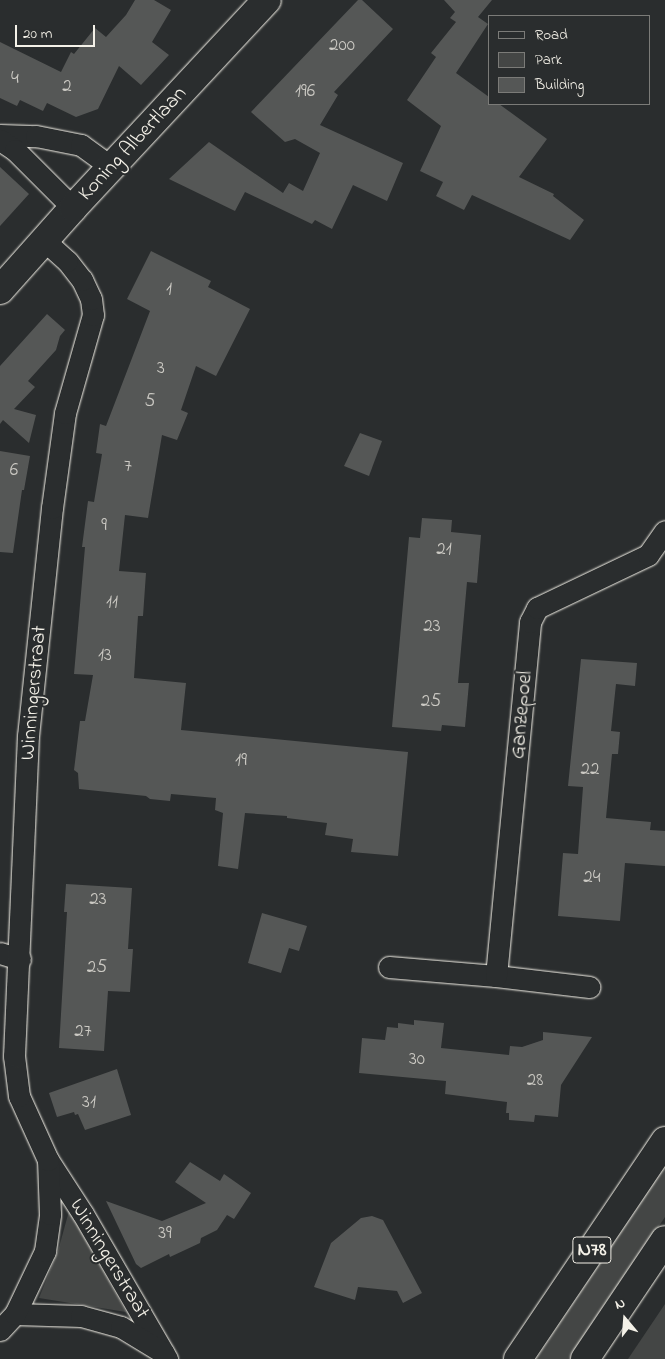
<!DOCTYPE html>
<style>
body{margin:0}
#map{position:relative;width:665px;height:1359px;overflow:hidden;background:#2a2d2e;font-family:"Indie Flower",sans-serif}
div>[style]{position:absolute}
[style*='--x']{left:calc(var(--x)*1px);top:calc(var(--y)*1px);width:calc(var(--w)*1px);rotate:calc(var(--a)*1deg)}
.green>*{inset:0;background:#444645}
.building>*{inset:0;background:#555756}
.roads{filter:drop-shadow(0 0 1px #f4f1e8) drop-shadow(0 0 1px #f4f1e8)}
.minor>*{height:21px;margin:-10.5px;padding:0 10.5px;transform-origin:10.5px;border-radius:10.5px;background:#2a2d2e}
.tertiary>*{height:28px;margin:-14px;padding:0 14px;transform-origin:14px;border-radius:14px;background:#2a2d2e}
.primary>*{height:28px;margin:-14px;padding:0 14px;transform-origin:14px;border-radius:14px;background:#2a2d2e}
span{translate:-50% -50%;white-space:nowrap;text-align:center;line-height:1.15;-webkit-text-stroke:4px #2a2d2e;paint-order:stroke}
.number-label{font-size:19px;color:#cccac4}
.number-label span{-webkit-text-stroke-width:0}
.shield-label span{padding:1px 4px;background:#2a2d2e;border:1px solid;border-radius:4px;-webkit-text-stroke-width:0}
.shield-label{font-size:20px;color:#f4f1e8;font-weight:700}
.street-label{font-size:21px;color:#f4f1e8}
.legend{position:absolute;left:488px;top:15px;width:162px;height:90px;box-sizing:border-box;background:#2a2d2e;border:1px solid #7b7b78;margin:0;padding:6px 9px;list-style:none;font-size:15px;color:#f4f1e8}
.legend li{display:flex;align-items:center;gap:10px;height:25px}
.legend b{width:25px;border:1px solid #7b7b78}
.north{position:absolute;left:600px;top:1294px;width:50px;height:50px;-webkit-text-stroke:4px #2a2d2e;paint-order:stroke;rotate:342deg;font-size:14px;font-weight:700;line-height:20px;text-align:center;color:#f4f1e8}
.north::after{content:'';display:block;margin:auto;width:18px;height:22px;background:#f4f1e8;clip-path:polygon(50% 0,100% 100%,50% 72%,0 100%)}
.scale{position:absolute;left:15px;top:25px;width:80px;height:22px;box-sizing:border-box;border:2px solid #f4f1e8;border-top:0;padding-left:6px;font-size:15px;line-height:18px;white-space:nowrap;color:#f4f1e8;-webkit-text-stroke:4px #2a2d2e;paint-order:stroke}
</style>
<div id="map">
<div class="green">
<i style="clip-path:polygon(665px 1166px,665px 1217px,570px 1359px,536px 1359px)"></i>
<i style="clip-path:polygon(69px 1211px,126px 1312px,39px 1298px,58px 1251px)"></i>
<i style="clip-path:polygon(665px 1304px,665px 1359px,628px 1359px)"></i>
</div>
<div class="building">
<i style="clip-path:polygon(135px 0,154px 0,171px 10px,152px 42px,169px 55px,141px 85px,119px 66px,98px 109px,76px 117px,47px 103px,43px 111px,20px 100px,17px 106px,0 98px,0 42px,61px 72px,71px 52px,74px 54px,95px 28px,106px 37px,126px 15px)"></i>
<i style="clip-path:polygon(358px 0,362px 0,393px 29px,334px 92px,338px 95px,320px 125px,403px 163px,387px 201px,353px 185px,332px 229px,315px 220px,312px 224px,245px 192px,235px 211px,169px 179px,209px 142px,283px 193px,289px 183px,303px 191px,320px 153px,295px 139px,285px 142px,251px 112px)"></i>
<i style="clip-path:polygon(444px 0,492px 0,478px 17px,488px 24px,456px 73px,489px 97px,489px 104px,499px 104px,547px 139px,519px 177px,554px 194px,553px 196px,584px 220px,570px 240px,472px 195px,464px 210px,436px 196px,443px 182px,420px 171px,441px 126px,407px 100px,436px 57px,431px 53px,456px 22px,450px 18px,455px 12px)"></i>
<i style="clip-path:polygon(0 167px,29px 194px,0 226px)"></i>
<i style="clip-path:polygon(151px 251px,211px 281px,208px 287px,250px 309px,216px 376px,196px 366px,181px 410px,188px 413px,177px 440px,162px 435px,148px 518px,125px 515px,119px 571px,146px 573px,143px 616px,138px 616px,134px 678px,186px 683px,181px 730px,408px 752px,398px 856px,351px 852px,353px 839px,325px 835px,327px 823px,287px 818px,287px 816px,245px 813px,238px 869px,218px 866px,223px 813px,215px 810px,216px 798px,171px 794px,170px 801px,150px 799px,146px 796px,79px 789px,78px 773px,74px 770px,80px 721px,85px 721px,93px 675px,74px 674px,85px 547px,82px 547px,88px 501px,94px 502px,102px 454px,96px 453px,100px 424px,106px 426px,150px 311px,127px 299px)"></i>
<i style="clip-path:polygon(47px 314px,65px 330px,60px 336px,56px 350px,28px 381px,35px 387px,14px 409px,36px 415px,29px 443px,3px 420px,0 424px,0 366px)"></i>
<i style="clip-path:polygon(360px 433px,382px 441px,369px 476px,344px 466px)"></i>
<i style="clip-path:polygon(0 451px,30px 456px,24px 490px,22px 490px,13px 553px,0 552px)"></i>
<i style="clip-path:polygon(422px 518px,452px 520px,451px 532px,481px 535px,477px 583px,467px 582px,458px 683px,469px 683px,465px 727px,442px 725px,441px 731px,392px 727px,409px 537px,420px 538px)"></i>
<i style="clip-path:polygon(581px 659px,637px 663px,635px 686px,616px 684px,611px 731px,620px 732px,618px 754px,612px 754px,606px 818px,651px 822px,650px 830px,665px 831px,665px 866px,625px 863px,620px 921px,558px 916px,563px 853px,578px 854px,583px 787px,568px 786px)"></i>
<i style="clip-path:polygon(66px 884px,132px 888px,128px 949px,133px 949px,130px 992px,108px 991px,104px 1051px,59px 1048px,67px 912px,64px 912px)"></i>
<i style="clip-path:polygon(262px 913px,307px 926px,299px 951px,289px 948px,281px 973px,248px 963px)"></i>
<i style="clip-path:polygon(414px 1020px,444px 1023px,441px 1048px,509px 1055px,510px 1046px,522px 1047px,543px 1040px,543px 1032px,592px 1037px,561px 1085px,558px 1117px,535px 1115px,534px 1122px,509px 1120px,509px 1113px,506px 1113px,507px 1102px,445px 1094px,446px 1081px,359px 1073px,362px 1038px,385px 1040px,387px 1027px,398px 1028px,398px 1023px,414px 1025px)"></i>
<i style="clip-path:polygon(117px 1069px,131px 1115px,85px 1130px,78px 1114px,75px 1115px,74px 1112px,57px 1117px,49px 1093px)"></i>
<i style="clip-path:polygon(190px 1162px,220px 1181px,224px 1174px,251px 1193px,234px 1219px,227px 1215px,217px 1230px,201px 1238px,200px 1243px,170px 1257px,169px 1254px,141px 1268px,136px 1264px,106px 1201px,162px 1221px,206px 1203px,175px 1182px)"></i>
<i style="clip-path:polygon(372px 1216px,383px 1220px,422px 1293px,403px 1303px,397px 1291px,358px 1287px,355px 1300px,314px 1287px,331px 1243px,361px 1218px)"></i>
</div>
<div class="roads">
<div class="minor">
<i style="--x:0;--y:135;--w:36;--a:2"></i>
<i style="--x:36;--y:136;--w:46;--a:11.3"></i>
<i style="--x:81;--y:145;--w:37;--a:36"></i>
<i style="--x:0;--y:140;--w:18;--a:34"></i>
<i style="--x:15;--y:150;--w:82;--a:45"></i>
<i style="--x:0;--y:953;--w:21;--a:17"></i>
<i style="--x:389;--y:967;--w:107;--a:4.8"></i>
<i style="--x:496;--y:976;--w:94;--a:6.7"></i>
<i style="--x:496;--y:976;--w:356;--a:-84.5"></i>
<i style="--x:530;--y:622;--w:16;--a:-63"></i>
<i style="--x:537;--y:608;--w:123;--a:-25.5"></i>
<i style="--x:648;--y:555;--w:29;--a:-55"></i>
<i style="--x:48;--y:1160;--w:64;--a:57.1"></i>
<i style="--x:83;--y:1214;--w:168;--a:59.9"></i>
<i style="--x:15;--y:1314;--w:66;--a:1.7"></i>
<i style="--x:81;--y:1316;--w:41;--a:15.4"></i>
<i style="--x:121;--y:1327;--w:50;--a:31.2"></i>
<i style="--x:0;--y:1330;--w:22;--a:-47"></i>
<i style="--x:15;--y:1314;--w:70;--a:-64.5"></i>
<i style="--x:45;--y:1251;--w:37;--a:-82"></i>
<i style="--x:50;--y:1214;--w:54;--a:-92.1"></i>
<i style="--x:48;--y:1160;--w:70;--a:-114.4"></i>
<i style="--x:19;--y:1096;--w:40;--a:-97.1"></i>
<i style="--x:14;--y:1056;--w:320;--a:-87.5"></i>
<i style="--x:28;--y:736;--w:229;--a:-84"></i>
<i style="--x:52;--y:508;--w:96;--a:-82.2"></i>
<i style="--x:65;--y:413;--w:102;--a:-74.1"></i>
<i style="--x:93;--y:315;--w:16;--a:-97"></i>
<i style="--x:91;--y:299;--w:21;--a:-115"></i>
<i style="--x:82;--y:280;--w:24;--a:-128"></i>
<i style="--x:67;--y:261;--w:30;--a:-138"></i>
</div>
<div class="tertiary">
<i style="--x:0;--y:290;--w:110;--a:-48.3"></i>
<i style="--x:73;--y:208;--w:284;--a:-47"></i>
</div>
<div class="primary">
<i style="--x:518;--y:1359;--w:263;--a:-56"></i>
<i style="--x:585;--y:1359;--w:143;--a:-56.1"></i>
</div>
</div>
<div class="number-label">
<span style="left:342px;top:46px">200</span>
<span style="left:15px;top:79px">4</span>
<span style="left:67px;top:87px">2</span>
<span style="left:305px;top:92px">196</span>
<span style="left:169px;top:290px">1</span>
<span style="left:161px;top:369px">3</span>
<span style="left:150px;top:402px">5</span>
<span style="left:128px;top:467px">7</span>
<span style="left:14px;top:471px">6</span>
<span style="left:104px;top:526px">9</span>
<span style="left:444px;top:550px">21</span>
<span style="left:112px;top:603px">11</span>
<span style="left:432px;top:627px">23</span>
<span style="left:105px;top:656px">13</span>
<span style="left:431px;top:702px">25</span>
<span style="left:241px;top:761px">19</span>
<span style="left:590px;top:770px">22</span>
<span style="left:592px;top:878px">24</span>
<span style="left:98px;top:900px">23</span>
<span style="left:97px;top:968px">25</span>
<span style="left:83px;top:1032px">27</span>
<span style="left:417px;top:1060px">30</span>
<span style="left:535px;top:1081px">28</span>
<span style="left:89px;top:1103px">31</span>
<span style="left:165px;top:1234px">39</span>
</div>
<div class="shield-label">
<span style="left:592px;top:1250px">N78</span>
</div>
<div class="street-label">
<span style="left:133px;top:144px;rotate:-47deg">Koning Albertlaan</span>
<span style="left:34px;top:693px;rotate:-85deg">Winningerstraat</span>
<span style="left:522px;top:715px;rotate:-85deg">Ganzepoel</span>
<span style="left:109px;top:1259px;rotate:59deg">Winningerstraat</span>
</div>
<ul class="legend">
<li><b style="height:6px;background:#2a2d2e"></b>Road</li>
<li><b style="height:14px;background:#444645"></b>Park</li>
<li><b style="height:14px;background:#555756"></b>Building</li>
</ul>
<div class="north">N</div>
<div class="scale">20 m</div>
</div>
